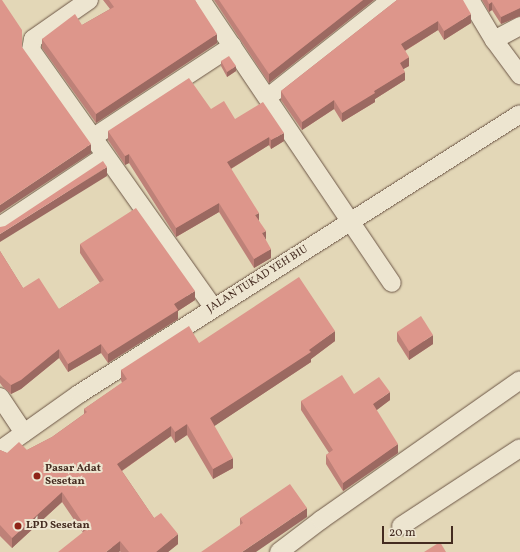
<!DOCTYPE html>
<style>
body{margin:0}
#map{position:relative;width:520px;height:552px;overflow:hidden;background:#e3d7b7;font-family:Vollkorn,serif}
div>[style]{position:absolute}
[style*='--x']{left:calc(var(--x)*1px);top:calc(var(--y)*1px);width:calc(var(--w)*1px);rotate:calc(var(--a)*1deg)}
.roads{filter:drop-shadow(0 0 1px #6c5646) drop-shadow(0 0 1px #6c5646)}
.street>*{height:18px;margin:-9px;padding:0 9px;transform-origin:9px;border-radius:9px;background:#ede5d0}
.wall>*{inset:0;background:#be8178}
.shaded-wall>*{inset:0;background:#9b6961}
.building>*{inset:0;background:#dd968b}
.dots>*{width:11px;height:11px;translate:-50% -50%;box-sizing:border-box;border:2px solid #ede5d0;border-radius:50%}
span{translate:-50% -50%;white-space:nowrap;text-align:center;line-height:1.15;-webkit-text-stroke:4px #ede5d0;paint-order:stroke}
.street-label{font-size:11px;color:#442b20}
.poi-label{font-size:11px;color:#442b20;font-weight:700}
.left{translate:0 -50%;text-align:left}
.scale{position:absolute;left:382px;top:526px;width:71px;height:18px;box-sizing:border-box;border:2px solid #442b20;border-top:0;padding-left:5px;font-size:12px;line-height:14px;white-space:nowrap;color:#442b20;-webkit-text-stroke:3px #ede5d0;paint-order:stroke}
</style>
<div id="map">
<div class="roads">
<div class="street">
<i style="--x:89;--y:0;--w:68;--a:145.1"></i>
<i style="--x:33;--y:39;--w:11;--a:100"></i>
<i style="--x:31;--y:50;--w:315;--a:54.7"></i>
<i style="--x:201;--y:0;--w:341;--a:56"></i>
<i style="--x:470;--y:0;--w:47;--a:59"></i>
<i style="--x:494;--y:40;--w:44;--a:53.4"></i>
<i style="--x:494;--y:40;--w:30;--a:-28"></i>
<i style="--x:268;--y:97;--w:157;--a:-38.3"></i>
<i style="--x:92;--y:138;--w:168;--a:-33.3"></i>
<i style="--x:0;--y:226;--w:126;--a:-33.7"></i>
<i style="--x:0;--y:397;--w:43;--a:56.3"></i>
<i style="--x:0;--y:450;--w:97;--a:-35.3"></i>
<i style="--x:79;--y:394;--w:522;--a:-32.41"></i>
<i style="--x:401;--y:526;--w:142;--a:-33.2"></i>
<i style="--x:279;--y:552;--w:53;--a:-37.3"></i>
<i style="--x:321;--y:520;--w:243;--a:-35.1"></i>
</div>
</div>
<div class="wall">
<i style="clip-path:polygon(103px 0,195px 0,217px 43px,96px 123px,42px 48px,42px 39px,82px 25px,110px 9px)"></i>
<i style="clip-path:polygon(214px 0,374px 0,269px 83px)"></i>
<i style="clip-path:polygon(397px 0,471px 23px,444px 40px,438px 30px,405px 51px,409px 66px,403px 69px,405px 80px,375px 99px,375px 102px,342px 122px,334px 109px,302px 130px,281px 100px,281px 91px)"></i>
<i style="clip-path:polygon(482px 0,520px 0,520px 16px,501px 24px,492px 10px,489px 12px)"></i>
<i style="clip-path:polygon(221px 61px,236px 71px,227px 77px,221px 66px)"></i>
<i style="clip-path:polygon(211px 109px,284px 141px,271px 149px,269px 145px,231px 169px,259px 221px,271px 258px,254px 268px,219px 212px,176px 237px,129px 163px,125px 165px,108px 140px,108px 131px)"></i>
<i style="clip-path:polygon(80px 244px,195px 300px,178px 311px,178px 319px,108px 363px,101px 353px,68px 372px,59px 358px,21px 389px,11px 394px,3px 387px,0 383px,0 251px,23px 288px,59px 309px,100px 283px,80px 253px)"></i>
<i style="clip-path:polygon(397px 332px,433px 344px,409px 360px,397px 341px)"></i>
<i style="clip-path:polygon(335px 341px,311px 359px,311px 362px,214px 426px,233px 468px,213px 479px,187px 435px,175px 443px,171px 436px,122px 471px,154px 518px,178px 544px,168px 552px,121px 552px,83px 533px,62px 502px,12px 548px,0 536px,0 450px,7px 453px,27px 450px,52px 437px,84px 414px,84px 409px,122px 383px,121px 380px,121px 370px,199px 343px)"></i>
<i style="clip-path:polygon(354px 394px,390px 400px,376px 410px,398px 453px,343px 491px,326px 464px,326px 455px,329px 453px,301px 410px,301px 401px)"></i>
<i style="clip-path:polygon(307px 517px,240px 525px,240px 518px)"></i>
</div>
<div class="shaded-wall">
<i style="clip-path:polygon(363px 0,374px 0,269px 83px,269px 74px)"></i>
<i style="clip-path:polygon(492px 2px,492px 10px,489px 12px,489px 4px)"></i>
<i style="clip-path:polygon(520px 8px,520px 16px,501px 24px,501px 17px)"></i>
<i style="clip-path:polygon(471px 14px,471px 23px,444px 40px,444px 31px)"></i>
<i style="clip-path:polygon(438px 21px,438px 30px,401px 53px,401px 44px)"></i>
<i style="clip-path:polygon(217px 34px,217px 43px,96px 123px,96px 114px)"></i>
<i style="clip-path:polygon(409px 57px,409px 66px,400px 71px,400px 63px)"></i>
<i style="clip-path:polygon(236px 66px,236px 71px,227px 77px,227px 72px)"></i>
<i style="clip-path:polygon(405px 72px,405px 80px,375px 99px,375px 102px,342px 122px,342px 113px,374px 91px)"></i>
<i style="clip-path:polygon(334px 100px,334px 109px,302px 130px,302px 122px)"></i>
<i style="clip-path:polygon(284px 133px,284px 141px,271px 149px,271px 140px)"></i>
<i style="clip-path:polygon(269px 137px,269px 145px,227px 171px,227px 162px)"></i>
<i style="clip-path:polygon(91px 144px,91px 153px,0 213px,0 205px)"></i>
<i style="clip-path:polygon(129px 154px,129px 163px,125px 165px,125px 156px)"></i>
<i style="clip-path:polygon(107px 167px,107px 176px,0 242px,0 234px)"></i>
<i style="clip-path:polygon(219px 203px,219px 212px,176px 237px,176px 228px)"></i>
<i style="clip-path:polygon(259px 213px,259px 221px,255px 215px)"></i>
<i style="clip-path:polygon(266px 231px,266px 240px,262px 233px)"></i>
<i style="clip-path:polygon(271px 249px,271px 258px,254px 268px,254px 259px)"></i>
<i style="clip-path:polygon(195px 291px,195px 300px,178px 311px,178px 319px,108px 363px,108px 354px,174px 304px)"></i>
<i style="clip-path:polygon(335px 331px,335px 341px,311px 359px,311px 362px,210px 429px,210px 418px)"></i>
<i style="clip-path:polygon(433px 335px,433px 344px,409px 360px,409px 351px)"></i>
<i style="clip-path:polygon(101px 344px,101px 353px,68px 372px,68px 364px)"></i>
<i style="clip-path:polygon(59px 349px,59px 358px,21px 389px,11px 394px,11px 385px)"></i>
<i style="clip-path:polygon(390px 392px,390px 400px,373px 413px,373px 404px)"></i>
<i style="clip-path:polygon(187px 424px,187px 435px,175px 443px,175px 432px)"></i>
<i style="clip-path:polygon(171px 426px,171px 436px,117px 474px,117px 464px)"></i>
<i style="clip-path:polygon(398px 444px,398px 453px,343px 491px,343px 483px)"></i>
<i style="clip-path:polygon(233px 458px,233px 468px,213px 479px,213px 469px)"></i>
<i style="clip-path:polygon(62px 492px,62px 502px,12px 548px,12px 538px)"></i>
<i style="clip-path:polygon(307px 508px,307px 517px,256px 552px,242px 552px)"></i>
<i style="clip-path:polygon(178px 534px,178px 544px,168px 552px,156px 552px)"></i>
<i style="clip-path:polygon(120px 541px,120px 551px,119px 552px,106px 552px)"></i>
</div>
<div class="building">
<i style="clip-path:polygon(0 0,2px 0,22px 30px,22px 47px,91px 144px,0 205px)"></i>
<i style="clip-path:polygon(109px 0,195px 0,217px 34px,96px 114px,42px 39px,75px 14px,82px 25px,114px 7px)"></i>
<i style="clip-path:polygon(219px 0,363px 0,269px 74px)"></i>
<i style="clip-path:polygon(397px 0,463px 0,471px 14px,444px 31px,438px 21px,401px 44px,409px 57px,400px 63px,405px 72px,374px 91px,375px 93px,342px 113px,334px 100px,302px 122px,281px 91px)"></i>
<i style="clip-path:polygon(487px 0,520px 0,520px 8px,501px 17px,492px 2px,489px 4px)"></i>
<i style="clip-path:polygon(229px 56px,236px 66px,227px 72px,221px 61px)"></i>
<i style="clip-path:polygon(189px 78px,211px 109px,224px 101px,235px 119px,263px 102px,284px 133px,271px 140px,269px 137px,227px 162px,259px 213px,255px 215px,266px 231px,262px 233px,271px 249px,254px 259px,219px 203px,176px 228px,129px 154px,125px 156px,108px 131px)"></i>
<i style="clip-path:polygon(103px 161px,107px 167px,0 234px,0 227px,5px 226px)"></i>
<i style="clip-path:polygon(136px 208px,195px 291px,174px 304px,178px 310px,108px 354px,101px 344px,68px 364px,59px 349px,21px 380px,11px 385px,3px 378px,0 375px,0 251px,23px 288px,39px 278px,59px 309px,104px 280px,80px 244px)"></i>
<i style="clip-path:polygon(299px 277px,335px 331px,309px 350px,311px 352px,210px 418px,233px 458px,213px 469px,187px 424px,175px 432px,171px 426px,117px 464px,154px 518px,161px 513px,178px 534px,156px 552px,129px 552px,120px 541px,106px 552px,58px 552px,87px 529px,62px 492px,12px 538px,0 525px,0 450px,7px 453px,19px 442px,27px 450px,52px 437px,87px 412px,84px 409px,127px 379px,121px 370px,189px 326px,199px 343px)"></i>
<i style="clip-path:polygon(421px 316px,433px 335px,409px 351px,397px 332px)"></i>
<i style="clip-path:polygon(342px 375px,354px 394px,379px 377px,390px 392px,373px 404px,398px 444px,343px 483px,326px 455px,333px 450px,301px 401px)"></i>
<i style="clip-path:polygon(290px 484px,307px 508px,242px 552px,201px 552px,243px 523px,240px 518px)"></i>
<i style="clip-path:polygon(440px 542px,446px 552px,424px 552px)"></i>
</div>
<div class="dots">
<i style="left:37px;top:476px;background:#8f2418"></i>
<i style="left:18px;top:526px;background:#8f2418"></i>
</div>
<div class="street-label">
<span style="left:258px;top:280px;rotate:-32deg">JALAN TUKAD YEH BIU</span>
</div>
<div class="poi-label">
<span class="left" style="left:45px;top:476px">Pasar Adat<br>Sesetan</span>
<span class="left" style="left:26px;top:526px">LPD Sesetan</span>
</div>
<div class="scale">20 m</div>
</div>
